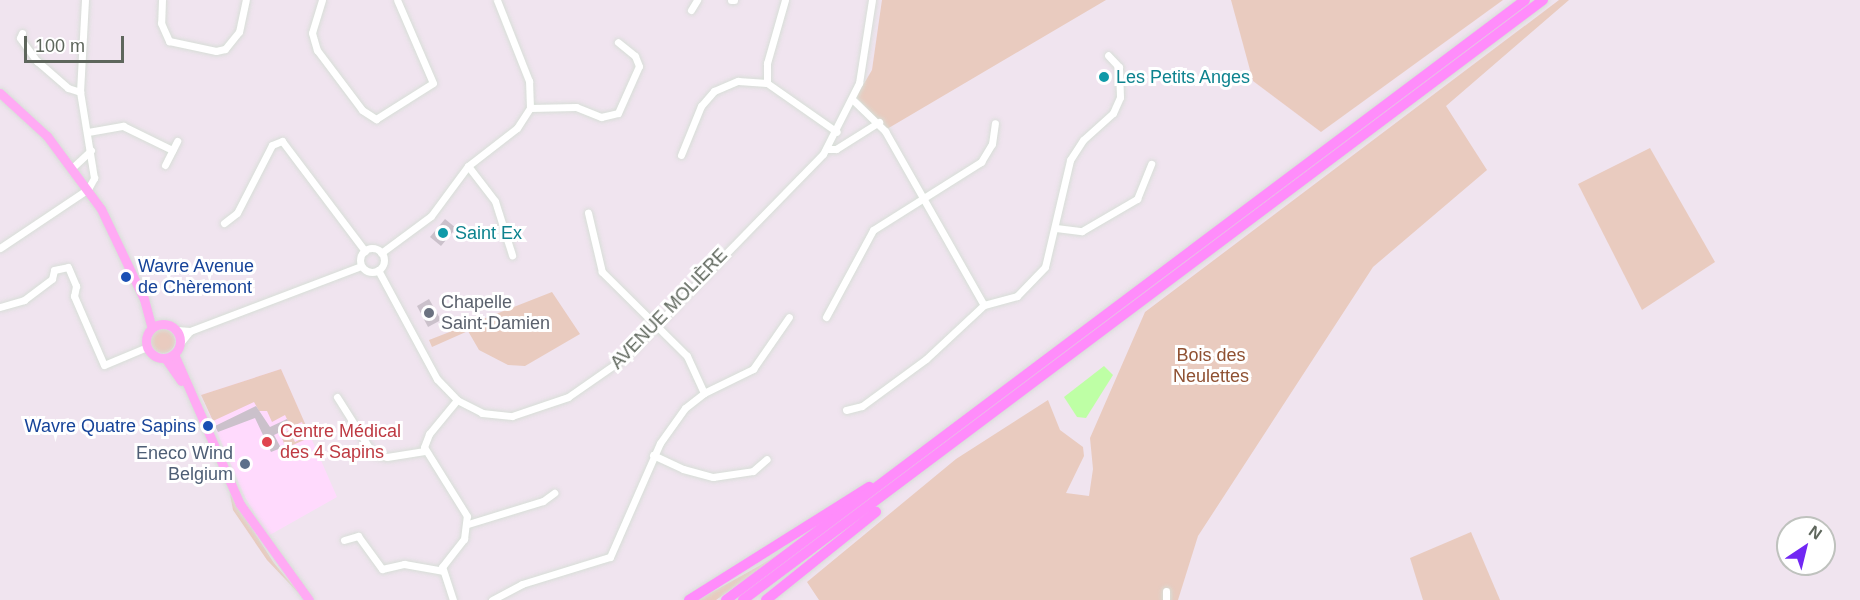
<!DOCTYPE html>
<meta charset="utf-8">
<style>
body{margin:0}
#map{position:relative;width:1860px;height:600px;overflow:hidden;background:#f0e4ef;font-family:Arial,sans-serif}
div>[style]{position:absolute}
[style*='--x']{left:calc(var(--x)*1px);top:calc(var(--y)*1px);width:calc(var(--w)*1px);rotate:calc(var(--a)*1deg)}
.commercial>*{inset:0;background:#ffdafd}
.green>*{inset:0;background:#e9cbbf}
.round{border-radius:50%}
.water>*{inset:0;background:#beffa5}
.building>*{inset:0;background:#cbc1cb}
.roads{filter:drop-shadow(0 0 2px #d7ded7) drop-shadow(0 0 2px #d7ded7)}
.minor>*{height:7px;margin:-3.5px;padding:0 3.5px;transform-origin:3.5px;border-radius:3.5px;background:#fff}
.minor>.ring{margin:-3.5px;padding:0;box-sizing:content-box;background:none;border:7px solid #fff;border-radius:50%}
.major>*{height:9px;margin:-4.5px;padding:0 4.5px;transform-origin:4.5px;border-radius:4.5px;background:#ffaaf4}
.major>.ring{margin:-4.5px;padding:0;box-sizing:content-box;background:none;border:9px solid #ffaaf4;border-radius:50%}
.highway>*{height:10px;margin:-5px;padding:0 5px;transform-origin:5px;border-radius:5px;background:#ff8cfb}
.dots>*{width:16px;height:16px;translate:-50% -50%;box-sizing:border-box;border:3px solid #fff;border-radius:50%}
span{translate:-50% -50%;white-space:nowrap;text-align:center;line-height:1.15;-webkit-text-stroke:6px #fff;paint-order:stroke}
.culture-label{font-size:18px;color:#0d838f}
.left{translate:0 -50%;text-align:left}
.transit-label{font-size:18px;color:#164399}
.right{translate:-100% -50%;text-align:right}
.worship-label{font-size:18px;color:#5b616d}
.street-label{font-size:18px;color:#5e665c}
.park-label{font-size:18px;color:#8f5132}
.health-label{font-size:18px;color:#be3a42}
.service-label{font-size:18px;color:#4e5e75}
.north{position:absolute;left:1776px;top:516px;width:60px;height:60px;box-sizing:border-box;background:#fff;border:2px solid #bfc2be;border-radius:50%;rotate:35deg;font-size:16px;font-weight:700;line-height:24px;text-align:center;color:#5e665c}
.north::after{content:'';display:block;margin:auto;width:21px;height:27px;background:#7127f3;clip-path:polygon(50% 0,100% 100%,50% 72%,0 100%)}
.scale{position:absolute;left:24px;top:36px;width:100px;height:27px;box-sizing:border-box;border:3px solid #5e665c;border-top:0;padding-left:8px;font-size:18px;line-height:21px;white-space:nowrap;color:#5e665c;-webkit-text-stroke:4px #fff;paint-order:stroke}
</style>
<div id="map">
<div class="commercial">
<i style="clip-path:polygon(281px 369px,337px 497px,268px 536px,245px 497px,201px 395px)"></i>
</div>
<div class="green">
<i style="clip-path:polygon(882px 0,1106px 0,887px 129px,856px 97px,872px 70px)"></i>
<i style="clip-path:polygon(1231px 0,1503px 0,1321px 132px,1253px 81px)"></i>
<i style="clip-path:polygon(1559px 0,1569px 0,1446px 106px,1487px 170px,1373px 267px,1198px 536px,1178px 600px,819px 600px,807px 582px,956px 459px,1048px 400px,1060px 430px,1083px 447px,1084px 456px,1066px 493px,1089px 496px,1093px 469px,1090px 438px,1145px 312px)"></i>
<i style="clip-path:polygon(1650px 148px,1715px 262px,1642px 310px,1578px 184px)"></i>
<i style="clip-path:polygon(552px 292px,580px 334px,525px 366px,508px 365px,479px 350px,468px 331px,432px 347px,429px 340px)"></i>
<i class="round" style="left:151px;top:329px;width:24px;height:24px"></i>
<i style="clip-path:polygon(281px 369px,311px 437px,286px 448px,281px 436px,289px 430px,295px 442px,307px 436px,302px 422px,291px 427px,285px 415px,272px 422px,267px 411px,259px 411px,254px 402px,213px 421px,201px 395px)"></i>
<i style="clip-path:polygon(230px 494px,274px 563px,305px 600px,267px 560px,233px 510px)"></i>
<i style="clip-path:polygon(1471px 532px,1500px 600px,1423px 600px,1410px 558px)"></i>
<i style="clip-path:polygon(812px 533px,716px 600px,698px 600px,759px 566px)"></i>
</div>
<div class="water">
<i style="clip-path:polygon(1104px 366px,1113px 375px,1086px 418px,1077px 417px,1064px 397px)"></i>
</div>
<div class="building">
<i style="clip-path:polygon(445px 219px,456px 228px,441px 246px,430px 237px)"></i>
<i style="clip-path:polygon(429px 299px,441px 320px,428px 327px,417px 306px)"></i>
<i style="clip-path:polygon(256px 406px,270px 427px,287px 419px,291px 427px,274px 435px,281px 448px,271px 452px,255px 418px,218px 432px,215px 426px)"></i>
</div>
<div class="roads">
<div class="minor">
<i style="--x:162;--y:0;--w:23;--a:92"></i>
<i style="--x:161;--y:23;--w:20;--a:66"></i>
<i style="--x:169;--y:41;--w:48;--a:12"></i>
<i style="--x:216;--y:51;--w:9;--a:-13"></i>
<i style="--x:225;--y:49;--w:22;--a:-51"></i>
<i style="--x:239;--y:32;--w:33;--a:-78"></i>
<i style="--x:322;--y:0;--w:34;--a:107"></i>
<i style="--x:312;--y:33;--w:18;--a:74"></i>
<i style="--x:317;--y:50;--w:75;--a:53.1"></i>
<i style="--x:362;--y:110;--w:17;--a:33"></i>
<i style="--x:376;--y:119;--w:67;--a:-32.3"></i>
<i style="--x:433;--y:83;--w:90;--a:-113.4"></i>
<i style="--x:731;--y:0;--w:3;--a:0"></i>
<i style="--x:785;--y:0;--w:66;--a:105.9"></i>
<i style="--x:767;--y:63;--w:20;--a:90"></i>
<i style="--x:767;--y:83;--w:85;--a:35"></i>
<i style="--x:691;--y:10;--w:12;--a:-59"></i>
<i style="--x:22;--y:33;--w:5;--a:112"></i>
<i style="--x:20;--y:38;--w:29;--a:54"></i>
<i style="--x:37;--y:61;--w:41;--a:41.1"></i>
<i style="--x:68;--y:88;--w:13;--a:18"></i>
<i style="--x:853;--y:100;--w:45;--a:44.1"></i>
<i style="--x:885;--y:131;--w:200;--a:60.4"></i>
<i style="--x:530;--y:108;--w:46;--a:-1.2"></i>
<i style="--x:576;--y:107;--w:27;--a:22"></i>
<i style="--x:601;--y:117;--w:17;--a:-13"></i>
<i style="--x:618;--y:113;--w:51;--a:-65.9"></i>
<i style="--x:639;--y:66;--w:11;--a:-112"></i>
<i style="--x:635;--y:56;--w:22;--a:-141"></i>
<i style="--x:88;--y:132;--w:36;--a:-10"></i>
<i style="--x:123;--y:126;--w:55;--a:26.1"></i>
<i style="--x:827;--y:149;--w:9;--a:0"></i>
<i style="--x:836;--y:149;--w:51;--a:-32.1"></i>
<i style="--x:681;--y:155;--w:53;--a:-67.8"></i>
<i style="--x:701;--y:106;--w:20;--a:-49"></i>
<i style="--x:714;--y:91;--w:26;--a:-23"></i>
<i style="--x:738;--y:81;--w:29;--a:4"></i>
<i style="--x:165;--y:165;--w:27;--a:-63"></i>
<i style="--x:468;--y:166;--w:44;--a:52.4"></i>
<i style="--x:495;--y:201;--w:57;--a:72.5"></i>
<i style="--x:72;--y:168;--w:26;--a:-43"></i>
<i style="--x:224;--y:223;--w:16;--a:-38"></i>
<i style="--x:237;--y:213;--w:76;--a:-62.8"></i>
<i style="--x:272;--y:145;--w:11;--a:-22"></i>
<i style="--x:282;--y:141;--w:138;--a:53"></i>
<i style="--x:1056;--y:228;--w:26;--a:7"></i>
<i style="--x:1082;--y:231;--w:64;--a:-30.2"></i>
<i style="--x:1137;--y:199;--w:38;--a:-68"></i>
<i style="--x:0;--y:248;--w:106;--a:-33.8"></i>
<i style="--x:88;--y:189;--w:13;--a:-61"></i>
<i style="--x:94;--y:178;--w:87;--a:-99.2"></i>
<i style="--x:80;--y:92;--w:92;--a:-86.9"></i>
<i class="ring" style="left:360px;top:248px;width:17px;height:17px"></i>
<i style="--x:381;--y:253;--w:62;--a:-36.5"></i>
<i style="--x:431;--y:216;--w:62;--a:-53.5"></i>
<i style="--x:468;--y:166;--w:62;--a:-37.8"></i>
<i style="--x:517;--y:128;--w:24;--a:-57"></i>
<i style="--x:530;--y:108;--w:27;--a:-92"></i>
<i style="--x:529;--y:81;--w:87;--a:-111.6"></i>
<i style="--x:378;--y:270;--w:124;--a:61.6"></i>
<i style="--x:437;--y:379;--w:29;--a:46"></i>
<i style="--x:457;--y:400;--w:28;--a:27"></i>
<i style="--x:482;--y:413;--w:30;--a:6"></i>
<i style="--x:512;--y:416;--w:59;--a:-18.7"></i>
<i style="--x:568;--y:397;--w:68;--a:-34.9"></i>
<i style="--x:624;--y:358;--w:285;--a:-45.7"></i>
<i style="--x:823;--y:154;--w:80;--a:-63.1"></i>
<i style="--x:859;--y:83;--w:84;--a:-81.1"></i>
<i style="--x:984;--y:305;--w:34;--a:-15"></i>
<i style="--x:1017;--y:296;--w:40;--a:-46"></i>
<i style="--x:1045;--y:267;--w:110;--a:-76.8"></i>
<i style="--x:1070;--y:160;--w:24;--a:-57"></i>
<i style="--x:1083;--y:140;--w:40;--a:-42"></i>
<i style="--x:1113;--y:113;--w:17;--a:-66"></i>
<i style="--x:1120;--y:97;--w:30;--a:-92"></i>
<i style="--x:1119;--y:67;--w:16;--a:-133"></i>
<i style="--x:0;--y:307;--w:25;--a:-16"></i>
<i style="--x:24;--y:300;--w:35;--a:-37"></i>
<i style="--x:52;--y:279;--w:9;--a:-77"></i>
<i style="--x:54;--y:270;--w:14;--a:-12"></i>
<i style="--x:68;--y:267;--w:21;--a:67"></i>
<i style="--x:76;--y:286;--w:10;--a:101"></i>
<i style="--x:74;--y:296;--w:75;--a:66.5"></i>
<i style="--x:104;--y:365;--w:47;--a:-22.7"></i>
<i style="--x:826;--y:317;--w:99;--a:-61.6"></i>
<i style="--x:873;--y:230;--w:128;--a:-32.2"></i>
<i style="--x:981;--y:162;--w:21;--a:-59"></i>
<i style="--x:992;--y:144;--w:21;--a:-82"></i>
<i style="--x:177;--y:330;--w:13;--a:4"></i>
<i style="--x:190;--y:331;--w:183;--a:-20.8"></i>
<i style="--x:181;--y:342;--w:14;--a:-51"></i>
<i style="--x:704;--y:393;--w:55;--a:-26.1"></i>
<i style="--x:753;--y:369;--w:63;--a:-55.3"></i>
<i style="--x:337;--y:397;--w:67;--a:57.7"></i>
<i style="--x:373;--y:454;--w:14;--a:12"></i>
<i style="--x:387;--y:457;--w:38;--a:-9"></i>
<i style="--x:846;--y:410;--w:16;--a:-14"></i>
<i style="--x:862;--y:406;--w:79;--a:-36.3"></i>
<i style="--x:926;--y:359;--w:79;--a:-43"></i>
<i style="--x:653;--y:455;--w:33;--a:25"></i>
<i style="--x:683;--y:469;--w:31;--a:15"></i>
<i style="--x:713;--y:477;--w:40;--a:-8.5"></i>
<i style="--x:753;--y:471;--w:18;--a:-41"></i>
<i style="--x:468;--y:524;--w:78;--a:-17"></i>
<i style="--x:543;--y:501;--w:14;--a:-36"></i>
<i style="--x:344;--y:540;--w:15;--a:-16"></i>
<i style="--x:358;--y:536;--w:41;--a:54"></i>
<i style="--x:382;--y:569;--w:23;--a:-13"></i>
<i style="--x:404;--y:564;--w:39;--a:10"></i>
<i style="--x:453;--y:600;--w:35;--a:-108"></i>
<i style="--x:442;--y:567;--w:36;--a:-52"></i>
<i style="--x:464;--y:539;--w:23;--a:-83"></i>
<i style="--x:467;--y:516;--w:81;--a:-121.9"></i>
<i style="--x:424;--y:447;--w:14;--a:-69"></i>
<i style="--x:429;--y:434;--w:44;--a:-50.5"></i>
<i style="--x:492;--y:600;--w:34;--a:-28"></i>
<i style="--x:522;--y:584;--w:92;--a:-17.1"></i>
<i style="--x:610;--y:557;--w:124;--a:-66.3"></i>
<i style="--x:660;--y:443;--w:43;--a:-54.5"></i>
<i style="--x:685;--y:408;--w:24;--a:-38"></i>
<i style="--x:704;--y:393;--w:41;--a:-114.7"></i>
<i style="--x:687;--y:356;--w:120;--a:-135.3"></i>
<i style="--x:602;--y:272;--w:61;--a:-103.3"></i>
<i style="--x:1166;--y:600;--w:9;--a:-90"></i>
</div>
<div class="major">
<i style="--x:0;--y:93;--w:64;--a:42.5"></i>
<i style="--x:47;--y:136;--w:91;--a:53.5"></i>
<i style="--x:101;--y:209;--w:100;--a:64.5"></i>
<i style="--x:144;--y:299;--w:30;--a:75"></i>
<i class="ring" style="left:146px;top:324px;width:25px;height:25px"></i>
<i style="--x:174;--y:354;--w:164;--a:66.3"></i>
<i style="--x:240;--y:504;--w:118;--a:54.3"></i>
<i style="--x:165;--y:358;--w:28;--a:55"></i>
</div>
<div class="highway">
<i style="--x:689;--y:600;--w:213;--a:-32.1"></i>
<i style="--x:726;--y:600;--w:999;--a:-36.9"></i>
<i style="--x:743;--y:600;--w:1000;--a:-36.87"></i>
<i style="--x:766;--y:600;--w:141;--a:-38.7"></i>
</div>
</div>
<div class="dots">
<i style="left:1104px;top:77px;background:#0f9aa8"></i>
<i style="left:443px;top:233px;background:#0f9aa8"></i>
<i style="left:126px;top:277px;background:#1a4fb4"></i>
<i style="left:429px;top:313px;background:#6b7280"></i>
<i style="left:208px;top:426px;background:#1a4fb4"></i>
<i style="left:267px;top:442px;background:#e0444e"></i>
<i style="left:245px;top:464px;background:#5c6f8a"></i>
</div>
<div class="culture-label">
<span class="left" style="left:1116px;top:77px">Les Petits Anges</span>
<span class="left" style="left:455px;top:233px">Saint Ex</span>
</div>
<div class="transit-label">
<span class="left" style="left:138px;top:277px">Wavre Avenue<br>de Chèremont</span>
<span class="right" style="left:196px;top:426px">Wavre Quatre Sapins</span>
</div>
<div class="worship-label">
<span class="left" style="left:441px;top:313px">Chapelle<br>Saint-Damien</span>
</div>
<div class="street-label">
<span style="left:669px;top:309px;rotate:-46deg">AVENUE MOLIÈRE</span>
</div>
<div class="park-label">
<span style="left:1211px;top:366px">Bois des<br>Neulettes</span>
</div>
<div class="health-label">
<span class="left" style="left:280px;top:442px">Centre Médical<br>des 4 Sapins</span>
</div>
<div class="service-label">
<span class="right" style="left:233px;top:464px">Eneco Wind<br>Belgium</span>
</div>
<div class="north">N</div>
<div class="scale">100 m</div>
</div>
